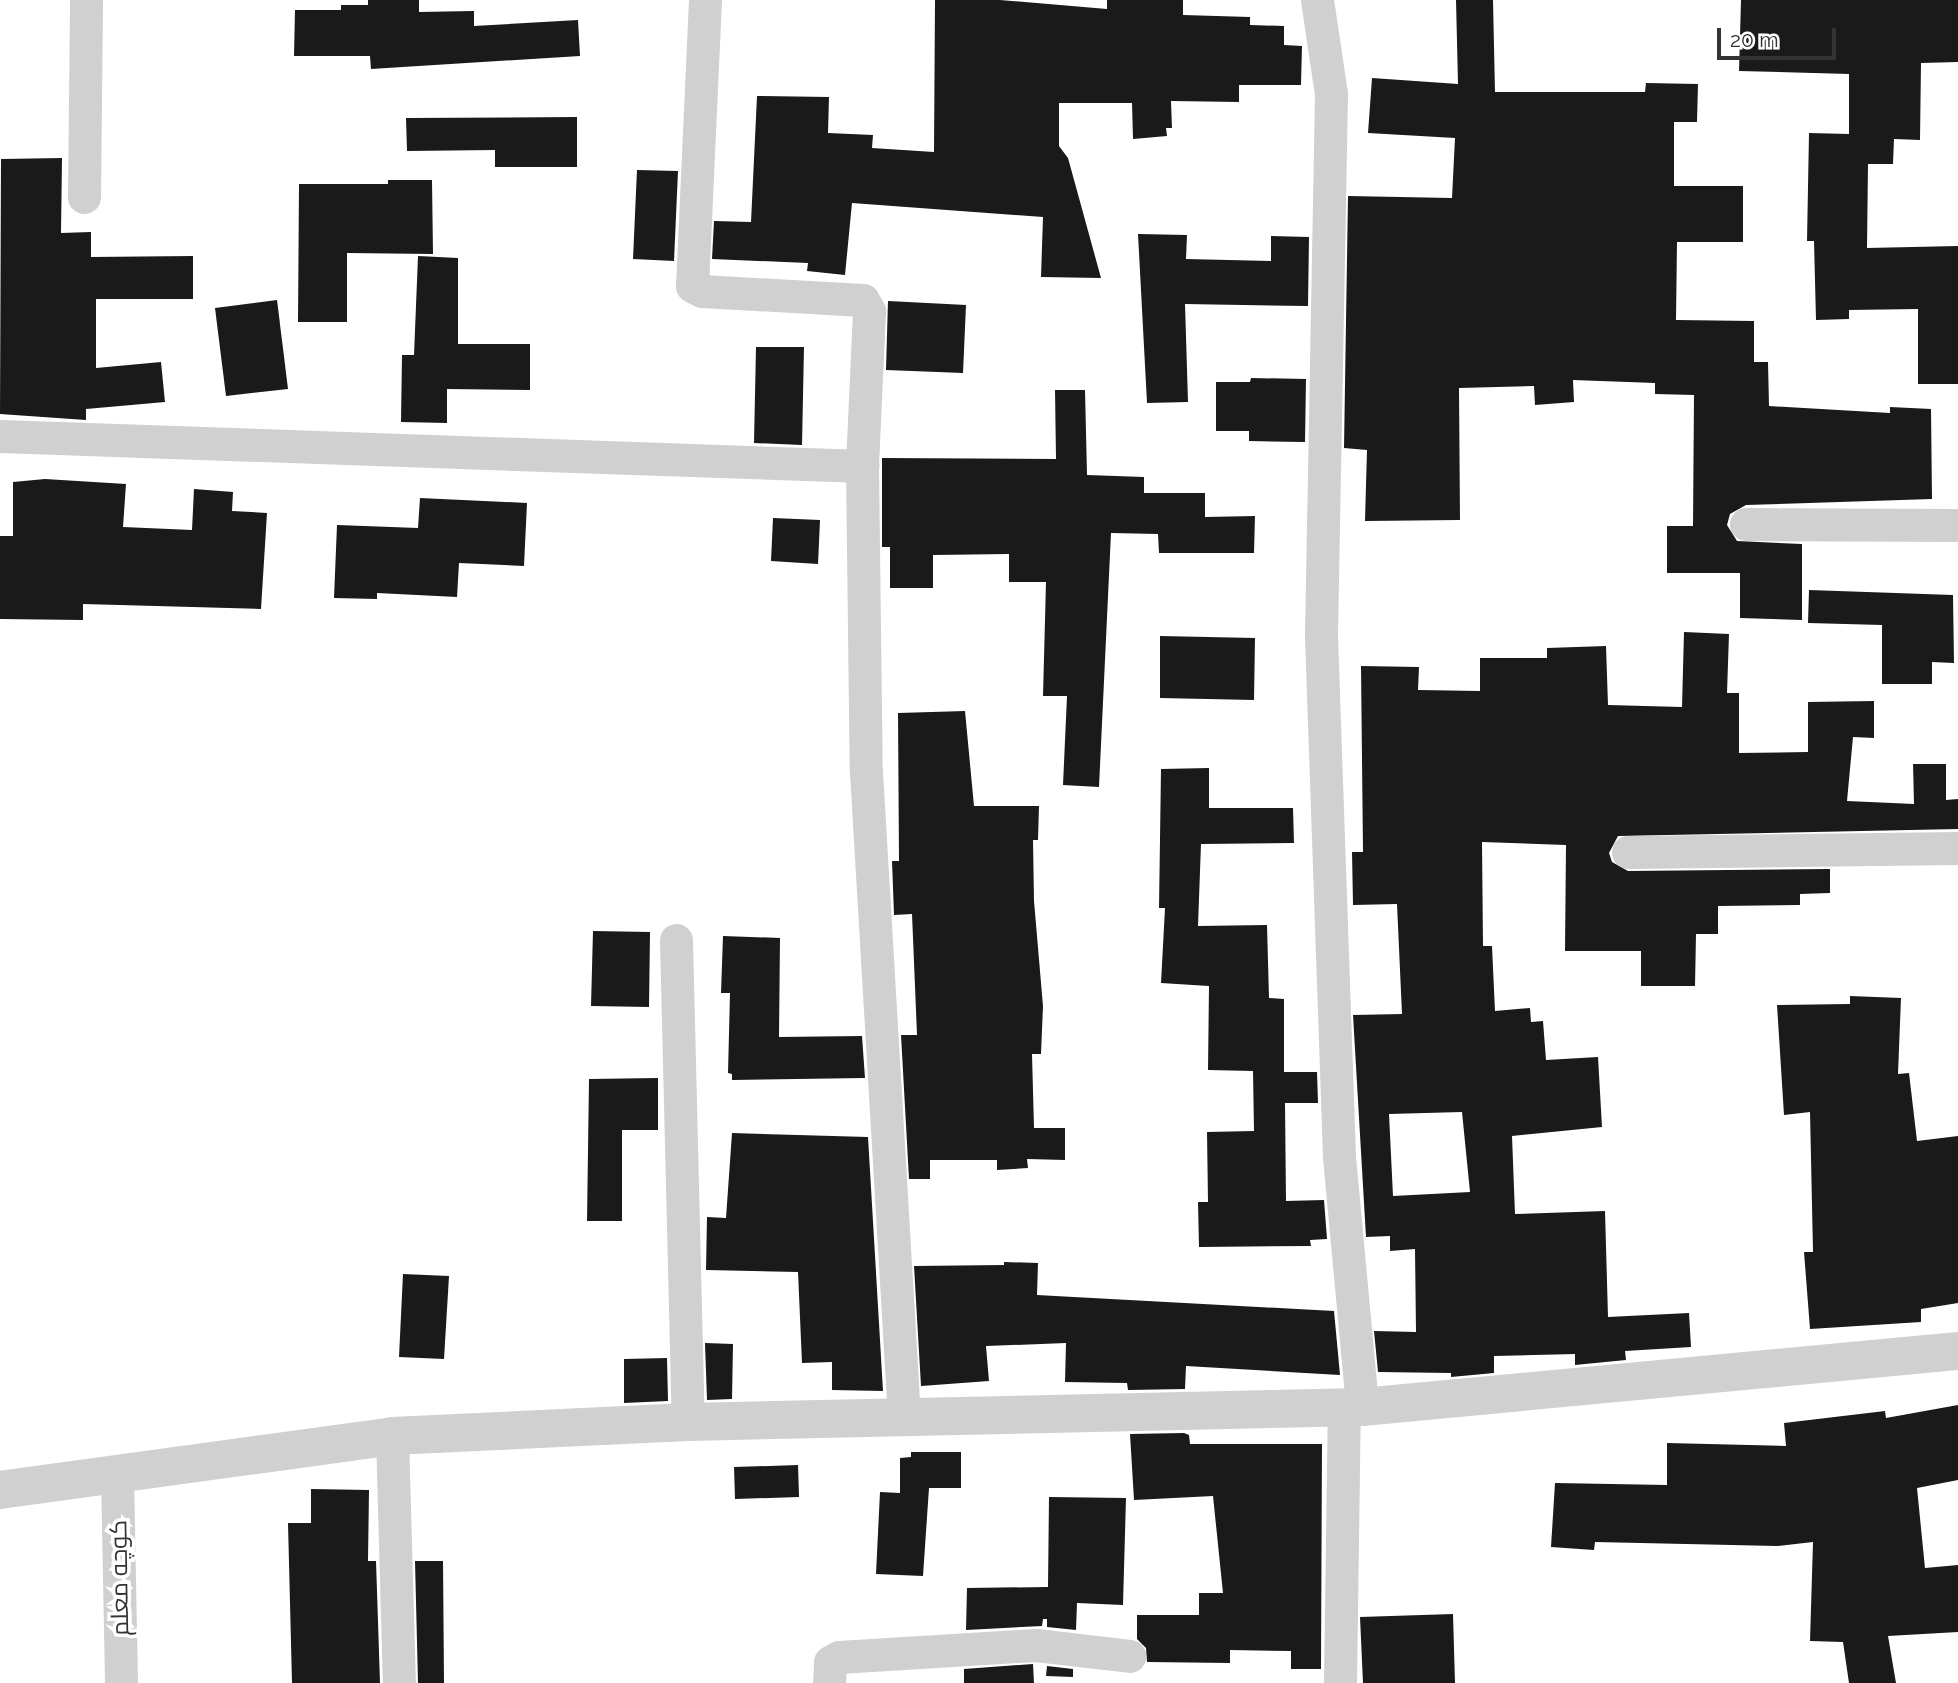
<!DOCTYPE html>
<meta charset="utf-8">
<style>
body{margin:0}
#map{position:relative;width:1958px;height:1683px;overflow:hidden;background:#fff;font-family:Raleway,Cairo,sans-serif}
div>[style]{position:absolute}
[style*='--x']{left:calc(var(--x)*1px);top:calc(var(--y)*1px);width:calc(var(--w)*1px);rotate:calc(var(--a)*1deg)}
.building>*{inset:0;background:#1a1a1a}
.minor>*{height:33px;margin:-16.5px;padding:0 16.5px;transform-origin:16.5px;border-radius:16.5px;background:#d0d0d0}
.tertiary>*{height:38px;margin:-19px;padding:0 19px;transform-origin:19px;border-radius:19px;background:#d0d0d0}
span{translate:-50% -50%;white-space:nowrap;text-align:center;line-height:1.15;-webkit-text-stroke:7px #fff;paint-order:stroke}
.street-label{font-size:24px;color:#333}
.scale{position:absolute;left:1717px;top:28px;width:119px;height:32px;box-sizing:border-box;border:4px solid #333;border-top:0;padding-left:9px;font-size:21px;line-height:24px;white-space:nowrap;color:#333;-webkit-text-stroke:5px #fff;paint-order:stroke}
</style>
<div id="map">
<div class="building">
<i style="clip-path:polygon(368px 0,419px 0,419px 12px,474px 11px,474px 26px,578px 20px,580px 56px,371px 69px,370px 56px,294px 56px,295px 10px,341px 10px,341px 5px,368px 5px)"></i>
<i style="clip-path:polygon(935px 0,1000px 0,1107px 9px,1107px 0,1183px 0,1183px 15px,1250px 17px,1250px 25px,1284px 26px,1284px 45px,1302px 46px,1301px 85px,1239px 85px,1239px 102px,1171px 101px,1172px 128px,1166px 128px,1167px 136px,1133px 139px,1132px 103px,1059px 103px,1059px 146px,1068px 158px,1101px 278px,1041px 277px,1043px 217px,852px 203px,845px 275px,807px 271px,808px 263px,712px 259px,714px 221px,751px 222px,757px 96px,829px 97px,828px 133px,873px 135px,872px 148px,934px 152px)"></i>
<i style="clip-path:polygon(1456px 0,1493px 0,1495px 92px,1645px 92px,1646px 83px,1698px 84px,1697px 122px,1674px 122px,1674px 186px,1743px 186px,1743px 242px,1677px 242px,1676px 320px,1754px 321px,1754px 362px,1768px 362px,1769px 406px,1890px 413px,1890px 407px,1931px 409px,1932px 499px,1746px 505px,1730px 514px,1727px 525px,1737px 541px,1802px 544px,1802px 620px,1740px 618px,1740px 573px,1667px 573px,1667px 526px,1693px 526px,1694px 395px,1655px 394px,1655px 383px,1573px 380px,1574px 402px,1535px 405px,1534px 386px,1459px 388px,1460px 520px,1365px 521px,1367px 450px,1344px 448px,1348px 196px,1452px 198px,1455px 138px,1368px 133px,1372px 78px,1458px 84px)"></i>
<i style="clip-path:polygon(1741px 0,1958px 0,1958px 62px,1921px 63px,1920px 140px,1894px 139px,1893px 164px,1868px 164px,1867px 248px,1958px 246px,1958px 384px,1918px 384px,1918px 309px,1849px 310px,1849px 319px,1816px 320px,1814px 241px,1807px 241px,1809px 133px,1849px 134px,1849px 74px,1739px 71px)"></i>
<i style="clip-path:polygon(577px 117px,577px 167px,495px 167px,495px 150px,407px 151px,406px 118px)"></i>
<i style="clip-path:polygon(62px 158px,61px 233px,91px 232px,91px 257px,193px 256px,193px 299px,96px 299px,96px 368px,161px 362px,165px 402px,86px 409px,86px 420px,0 414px,1px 159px)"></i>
<i style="clip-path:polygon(637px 170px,678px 171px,674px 261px,633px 259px)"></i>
<i style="clip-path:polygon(388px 180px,432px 180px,433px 254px,347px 253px,347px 322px,298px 322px,299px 184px,388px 184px)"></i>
<i style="clip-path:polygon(1138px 234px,1187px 235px,1186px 259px,1271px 261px,1271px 236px,1309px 237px,1308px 306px,1185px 304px,1188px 402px,1147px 403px)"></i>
<i style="clip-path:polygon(418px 256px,458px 258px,458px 344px,530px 344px,530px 390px,447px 389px,447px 423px,401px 422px,402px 355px,414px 355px)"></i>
<i style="clip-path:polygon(277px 300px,288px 389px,226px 396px,215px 308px)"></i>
<i style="clip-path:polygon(888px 301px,966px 305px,963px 373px,886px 370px)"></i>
<i style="clip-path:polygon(756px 347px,804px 347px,802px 445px,754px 443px)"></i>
<i style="clip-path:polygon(1251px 378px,1306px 379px,1305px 442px,1249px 441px,1249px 431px,1216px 431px,1216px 382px,1250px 382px)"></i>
<i style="clip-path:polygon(1055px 390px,1085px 390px,1087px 475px,1144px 477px,1144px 493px,1205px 493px,1205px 517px,1255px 516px,1254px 553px,1159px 553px,1158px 534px,1111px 533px,1099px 787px,1063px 785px,1067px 696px,1043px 696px,1046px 582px,1009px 582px,1009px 554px,933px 555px,933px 588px,890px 588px,890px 547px,882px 547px,882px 458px,1056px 459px)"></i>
<i style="clip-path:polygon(45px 479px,126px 484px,123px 527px,192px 530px,194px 489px,233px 492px,232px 511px,267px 513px,261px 609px,83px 604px,83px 620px,0 619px,0 536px,13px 536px,13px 482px)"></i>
<i style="clip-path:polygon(420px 498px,527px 503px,524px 566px,459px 563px,457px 597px,377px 593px,377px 599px,334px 598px,337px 525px,418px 528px)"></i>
<i style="clip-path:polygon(773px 518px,820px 520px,818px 564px,771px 561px)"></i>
<i style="clip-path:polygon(1809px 590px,1953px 595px,1954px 663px,1932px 662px,1932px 684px,1882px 684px,1882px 625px,1808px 623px)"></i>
<i style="clip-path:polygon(evenodd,1684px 632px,1729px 634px,1727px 693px,1739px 693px,1739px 753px,1808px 752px,1808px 702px,1874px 701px,1874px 738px,1853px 737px,1847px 801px,1914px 804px,1913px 764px,1946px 764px,1946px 800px,1958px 799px,1958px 829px,1618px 836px,1609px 853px,1612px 862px,1628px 871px,1830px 869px,1830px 893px,1800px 894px,1800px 905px,1718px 906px,1718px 934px,1696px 934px,1695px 986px,1641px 986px,1641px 951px,1565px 951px,1566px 845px,1482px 842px,1483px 946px,1492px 946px,1495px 1011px,1530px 1008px,1531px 1022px,1543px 1021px,1546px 1060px,1598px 1057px,1602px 1127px,1512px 1136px,1515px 1214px,1605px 1211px,1608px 1317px,1689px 1313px,1691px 1347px,1625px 1351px,1626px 1360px,1585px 1364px,1575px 1365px,1575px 1354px,1494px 1356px,1494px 1373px,1451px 1377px,1451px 1373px,1378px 1372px,1374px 1331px,1416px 1332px,1415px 1249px,1390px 1251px,1390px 1236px,1366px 1237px,1353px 1015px,1402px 1014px,1397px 904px,1353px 905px,1352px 852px,1363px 852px,1361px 666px,1419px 667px,1418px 690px,1480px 691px,1480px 658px,1547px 658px,1547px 648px,1606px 646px,1608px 705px,1682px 707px,1684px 632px,1462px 1112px,1470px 1192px,1393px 1196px,1389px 1114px,1462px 1112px)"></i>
<i style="clip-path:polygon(1160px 636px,1255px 638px,1254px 700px,1160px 698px)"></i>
<i style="clip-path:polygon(965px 711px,974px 806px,1039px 806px,1038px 840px,1033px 840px,1034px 901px,1043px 1006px,1041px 1054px,1032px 1054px,1034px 1128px,1065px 1128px,1065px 1160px,1027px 1159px,1028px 1168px,997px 1170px,997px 1160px,930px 1160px,930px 1179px,909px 1179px,901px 1035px,917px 1035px,912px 914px,894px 915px,892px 861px,899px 861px,898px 713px)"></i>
<i style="clip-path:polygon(1209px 768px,1209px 808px,1293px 808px,1294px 843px,1201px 844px,1198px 926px,1267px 925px,1269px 998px,1284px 999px,1284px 1072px,1317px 1072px,1318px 1103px,1285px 1103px,1286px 1201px,1324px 1200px,1327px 1239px,1310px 1240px,1311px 1246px,1199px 1247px,1198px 1202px,1208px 1202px,1207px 1132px,1254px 1131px,1253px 1071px,1208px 1070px,1209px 986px,1161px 983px,1165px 908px,1159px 908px,1161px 769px)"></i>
<i style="clip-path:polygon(593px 931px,650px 932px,649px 1007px,591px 1006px)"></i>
<i style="clip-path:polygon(723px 936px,780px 938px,779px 1037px,862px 1036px,865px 1078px,732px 1080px,732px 1074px,728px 1073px,730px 993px,721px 993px)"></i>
<i style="clip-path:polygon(1850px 996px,1901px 998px,1898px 1074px,1909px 1073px,1917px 1141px,1958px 1136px,1958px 1303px,1921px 1309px,1921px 1322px,1810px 1329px,1804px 1252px,1813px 1252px,1810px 1112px,1784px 1115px,1777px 1005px,1850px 1004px)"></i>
<i style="clip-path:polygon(658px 1078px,658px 1130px,622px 1130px,622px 1221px,587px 1221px,589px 1079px)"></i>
<i style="clip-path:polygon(732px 1133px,868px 1137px,883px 1391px,832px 1390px,832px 1362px,802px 1363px,798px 1272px,706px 1270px,707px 1217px,726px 1218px)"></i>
<i style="clip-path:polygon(1004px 1262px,1038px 1263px,1037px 1295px,1334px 1311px,1340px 1375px,1186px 1366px,1185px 1389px,1128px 1390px,1127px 1383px,1065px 1382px,1066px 1343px,986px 1346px,989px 1381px,921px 1386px,914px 1266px,1004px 1265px)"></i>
<i style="clip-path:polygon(403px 1274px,449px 1276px,444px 1359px,399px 1357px)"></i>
<i style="clip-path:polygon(705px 1343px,733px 1344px,732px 1399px,707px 1400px)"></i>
<i style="clip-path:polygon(667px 1358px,668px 1401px,624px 1403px,624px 1359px)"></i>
<i style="clip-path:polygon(1958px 1405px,1958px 1480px,1917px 1488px,1925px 1568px,1958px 1565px,1958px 1632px,1888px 1636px,1896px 1683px,1849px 1683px,1843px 1642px,1810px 1641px,1813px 1542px,1777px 1546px,1595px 1542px,1594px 1550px,1551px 1547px,1555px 1483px,1667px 1485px,1667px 1443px,1786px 1446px,1784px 1423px,1885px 1411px,1886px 1418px)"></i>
<i style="clip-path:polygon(1184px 1433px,1189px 1435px,1190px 1444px,1322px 1444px,1321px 1669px,1291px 1669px,1291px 1651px,1230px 1650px,1230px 1663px,1147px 1662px,1146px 1648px,1137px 1639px,1137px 1615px,1199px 1615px,1199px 1593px,1223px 1593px,1213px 1496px,1134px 1500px,1130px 1434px)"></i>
<i style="clip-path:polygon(911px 1452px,961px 1452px,961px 1488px,929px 1488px,923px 1576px,876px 1574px,880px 1492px,900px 1493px,900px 1458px,911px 1457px)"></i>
<i style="clip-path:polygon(798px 1465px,799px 1497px,735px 1499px,734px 1467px)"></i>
<i style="clip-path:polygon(311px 1489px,369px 1490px,368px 1561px,376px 1561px,380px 1683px,292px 1683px,288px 1523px,311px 1523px)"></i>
<i style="clip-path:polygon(1049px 1497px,1126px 1498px,1123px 1605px,1077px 1603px,1076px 1630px,1047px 1627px,1047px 1619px,1043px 1619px,1042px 1626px,966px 1630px,967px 1588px,1048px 1587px)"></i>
<i style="clip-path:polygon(415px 1561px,443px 1561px,444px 1683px,418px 1683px)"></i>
<i style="clip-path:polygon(1453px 1614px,1455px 1683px,1363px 1683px,1360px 1617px)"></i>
<i style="clip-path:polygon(1033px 1664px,1034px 1683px,964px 1683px,964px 1669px)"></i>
<i style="clip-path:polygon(1047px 1666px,1073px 1669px,1073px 1677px,1046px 1676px)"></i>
</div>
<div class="minor">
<i style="--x:705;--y:0;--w:286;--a:92.6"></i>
<i style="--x:692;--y:286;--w:11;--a:27"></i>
<i style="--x:702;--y:291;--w:161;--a:3.2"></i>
<i style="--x:863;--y:300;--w:13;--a:61"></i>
<i style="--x:869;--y:311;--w:155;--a:92.6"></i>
<i style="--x:862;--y:466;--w:306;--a:89.3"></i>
<i style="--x:866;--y:772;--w:646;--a:86.63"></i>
<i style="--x:1317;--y:0;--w:95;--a:81.5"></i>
<i style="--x:1331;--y:94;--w:542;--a:91.06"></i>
<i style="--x:1321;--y:636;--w:521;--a:88.02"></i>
<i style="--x:1339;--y:1157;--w:251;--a:84.7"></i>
<i style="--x:84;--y:197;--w:197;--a:-89.4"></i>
<i style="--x:0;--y:436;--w:863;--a:1.99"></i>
<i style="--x:1746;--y:524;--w:212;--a:0.3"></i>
<i style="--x:1628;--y:852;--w:330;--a:-0.7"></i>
<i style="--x:676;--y:940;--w:482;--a:88.6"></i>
<i style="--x:392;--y:1436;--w:247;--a:88.4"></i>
<i style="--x:117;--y:1474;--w:209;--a:88.9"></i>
<i style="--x:829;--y:1683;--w:21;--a:-87"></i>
<i style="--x:830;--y:1662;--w:10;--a:-29"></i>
<i style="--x:839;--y:1657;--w:197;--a:-3.5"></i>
<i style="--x:1036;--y:1645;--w:94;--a:6.7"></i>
<i style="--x:1340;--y:1683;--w:275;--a:-89.2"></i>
</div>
<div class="tertiary">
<i style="--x:0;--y:1490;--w:396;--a:-7.8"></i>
<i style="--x:392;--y:1436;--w:296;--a:-2.7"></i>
<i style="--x:688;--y:1422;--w:674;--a:-1.27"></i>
<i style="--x:1362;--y:1407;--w:599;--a:-5.37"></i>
</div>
<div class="street-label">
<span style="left:119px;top:1578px;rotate:-91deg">کوچه معلم</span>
</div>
<div class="scale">20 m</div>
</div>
